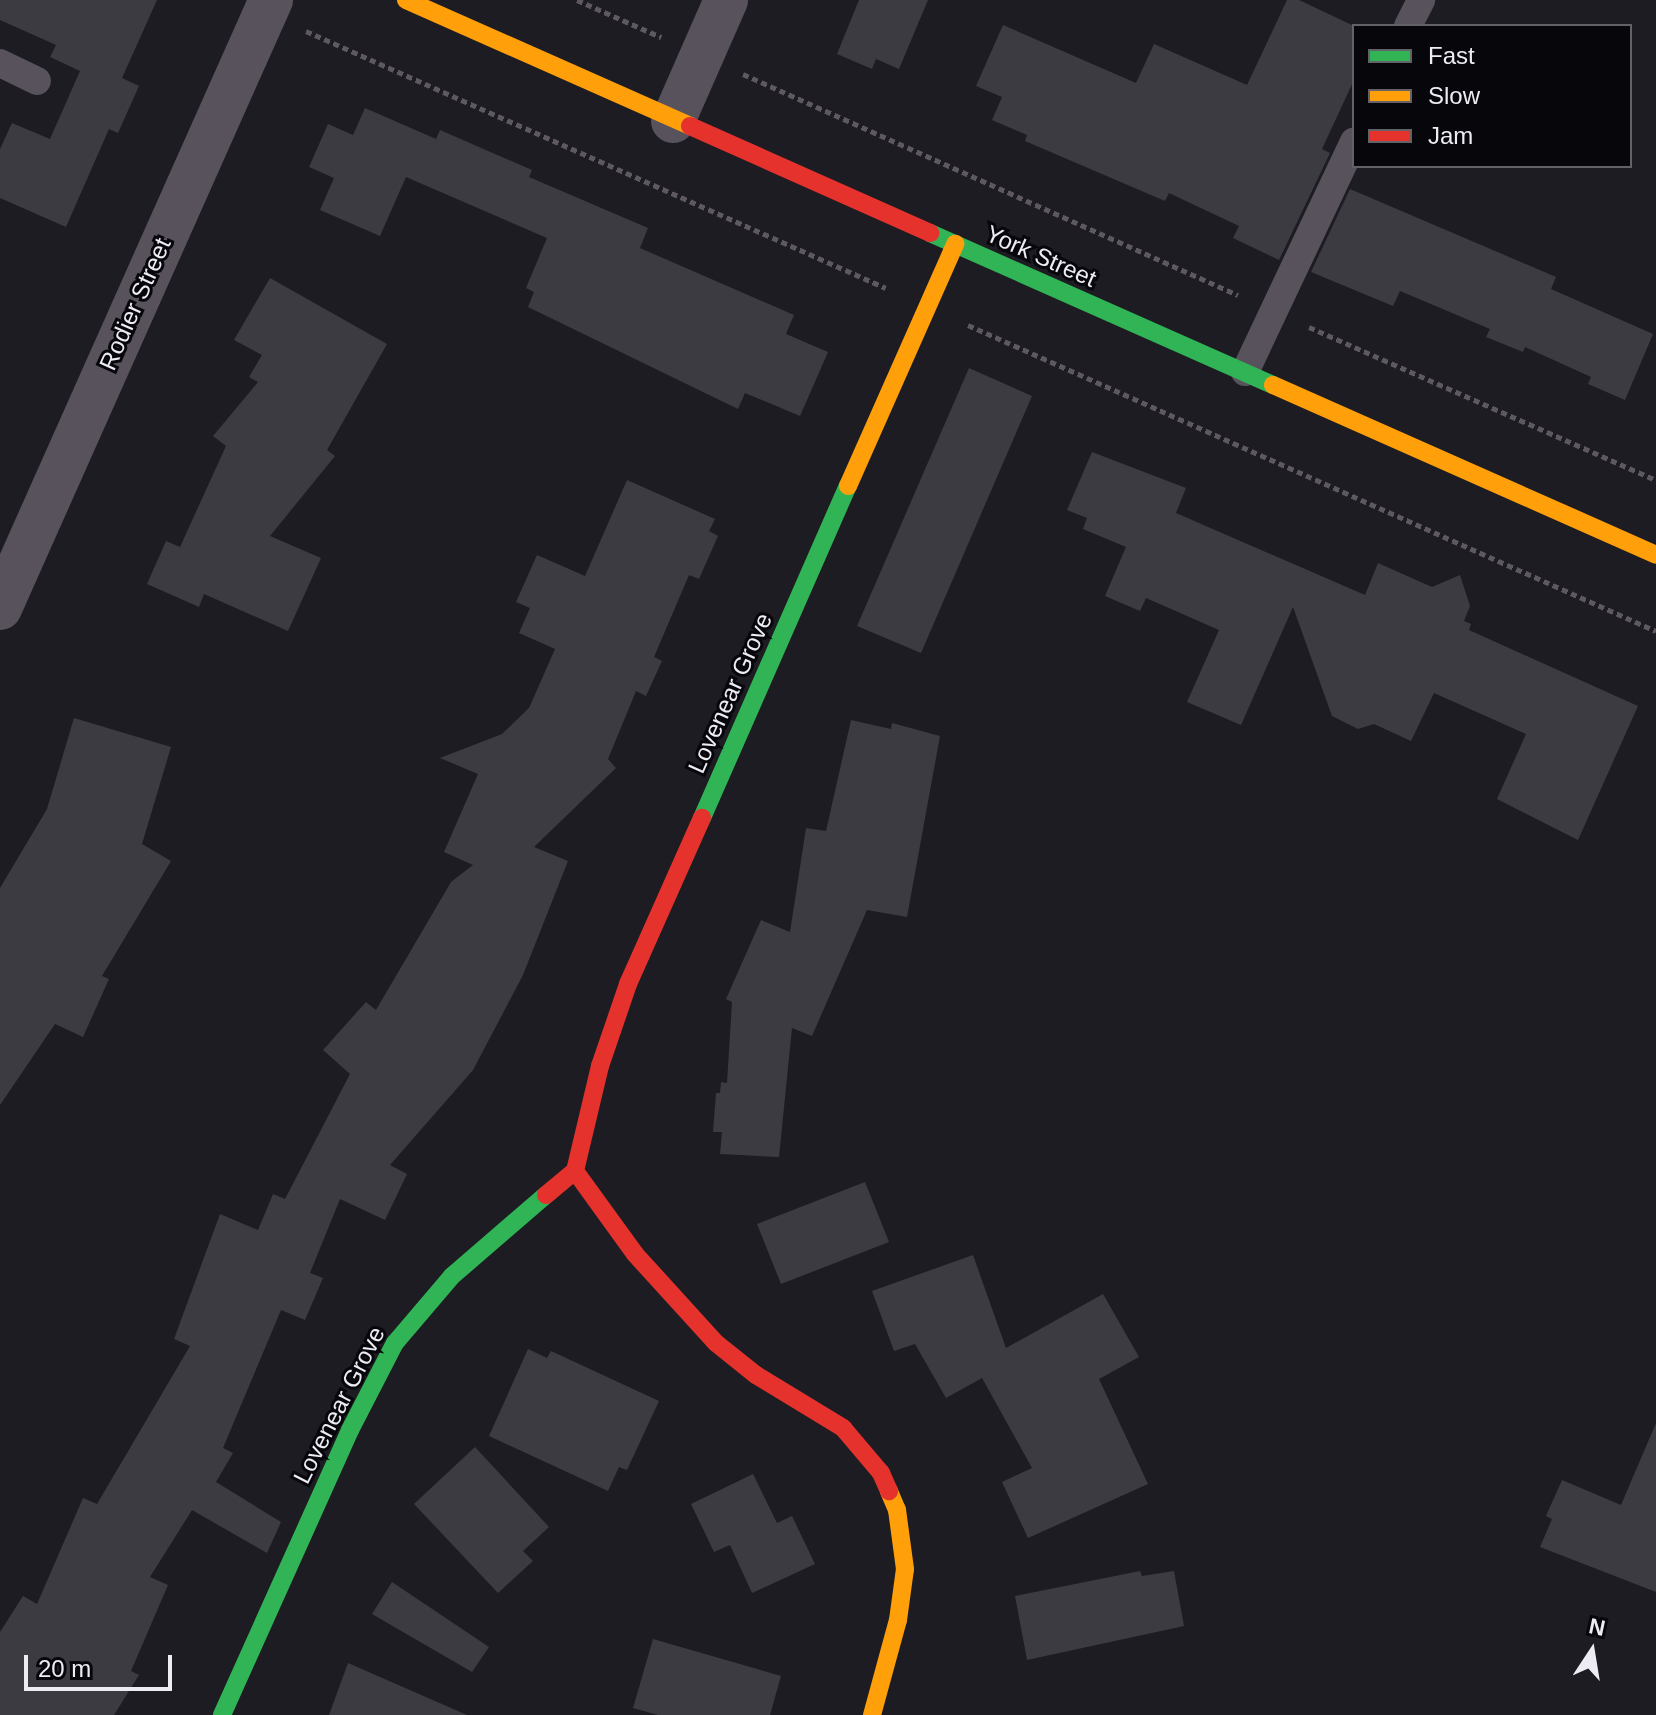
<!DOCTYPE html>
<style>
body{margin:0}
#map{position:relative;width:1656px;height:1715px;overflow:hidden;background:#1d1c23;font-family:Arial,sans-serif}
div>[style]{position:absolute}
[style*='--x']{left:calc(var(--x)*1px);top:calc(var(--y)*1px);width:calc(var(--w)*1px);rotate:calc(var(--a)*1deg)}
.building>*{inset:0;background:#3b3b41}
.path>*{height:5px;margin-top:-2.5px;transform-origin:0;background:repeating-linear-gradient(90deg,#5e5861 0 6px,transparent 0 10px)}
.lane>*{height:28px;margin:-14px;padding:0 14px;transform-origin:14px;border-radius:14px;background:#58525c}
.street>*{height:44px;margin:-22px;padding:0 22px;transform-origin:22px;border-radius:22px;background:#58525c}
.fast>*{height:18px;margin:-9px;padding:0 9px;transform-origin:9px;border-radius:9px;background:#30b455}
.slow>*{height:18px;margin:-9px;padding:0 9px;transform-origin:9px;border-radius:9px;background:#ff9f0a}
.jam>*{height:18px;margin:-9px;padding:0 9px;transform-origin:9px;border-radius:9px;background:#e5322d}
span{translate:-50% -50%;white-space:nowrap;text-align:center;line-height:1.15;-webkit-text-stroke:6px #07060a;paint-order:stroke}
.street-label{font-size:24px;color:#edebf4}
.legend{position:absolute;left:1352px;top:24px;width:280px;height:144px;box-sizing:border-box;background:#07060a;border:2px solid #636268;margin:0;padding:10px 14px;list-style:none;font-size:24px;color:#edebf4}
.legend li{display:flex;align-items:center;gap:16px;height:40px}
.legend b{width:40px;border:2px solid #636268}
.north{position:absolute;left:1552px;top:1611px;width:80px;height:80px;-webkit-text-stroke:6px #07060a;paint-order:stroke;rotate:12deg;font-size:22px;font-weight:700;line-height:32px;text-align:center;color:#edebf4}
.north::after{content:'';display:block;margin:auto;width:28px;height:36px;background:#edebf4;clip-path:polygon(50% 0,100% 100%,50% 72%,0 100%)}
.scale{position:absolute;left:24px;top:1655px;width:148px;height:36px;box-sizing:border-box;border:4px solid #edebf4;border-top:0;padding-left:10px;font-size:24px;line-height:28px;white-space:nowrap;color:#edebf4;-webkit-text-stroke:6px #07060a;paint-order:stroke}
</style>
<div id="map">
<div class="building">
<i style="clip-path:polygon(0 0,157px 0,122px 78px,139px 86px,118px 133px,109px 129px,66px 227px,0 198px,0 149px,12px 123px,50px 139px,80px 71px,50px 57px,56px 45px,0 20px)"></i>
<i style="clip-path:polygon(859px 0,928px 0,899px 69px,876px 59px,872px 69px,837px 54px)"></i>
<i style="clip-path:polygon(1287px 0,1299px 0,1354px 26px,1354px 80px,1322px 149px,1330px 153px,1279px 260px,1233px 238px,1239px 226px,1169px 193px,1165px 201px,1025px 141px,1027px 135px,992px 120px,1002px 97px,976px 86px,1003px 25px,1136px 83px,1154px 44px,1247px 85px)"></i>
<i style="clip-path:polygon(365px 108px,436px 139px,440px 130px,532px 170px,529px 177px,648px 228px,640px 248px,794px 315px,786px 334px,828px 352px,800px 416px,745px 393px,738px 409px,528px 307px,534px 292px,526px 288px,547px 238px,406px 177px,380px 236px,320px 210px,334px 178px,309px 167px,328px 124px,353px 135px)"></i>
<i style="clip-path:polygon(1350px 189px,1556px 277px,1551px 289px,1653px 334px,1625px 400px,1588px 384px,1591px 377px,1525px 347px,1523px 352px,1486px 337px,1490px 329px,1400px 291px,1393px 306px,1311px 272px)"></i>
<i style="clip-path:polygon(270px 278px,387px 344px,327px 450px,335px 456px,270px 536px,321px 558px,288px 631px,204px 594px,199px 607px,147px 584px,166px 541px,180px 547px,226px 446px,213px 436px,258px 382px,249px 377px,262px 355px,234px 340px)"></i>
<i style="clip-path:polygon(969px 368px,1032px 396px,921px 653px,857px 626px)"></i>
<i style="clip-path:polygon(1092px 452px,1186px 488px,1176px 513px,1365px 595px,1378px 563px,1432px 587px,1460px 575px,1470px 606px,1464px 621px,1471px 624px,1469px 630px,1638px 706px,1578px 840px,1497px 799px,1526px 734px,1434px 693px,1411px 741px,1374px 724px,1358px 729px,1332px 716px,1293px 607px,1241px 725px,1187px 702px,1219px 630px,1146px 598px,1140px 611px,1105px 596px,1126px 547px,1083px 529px,1087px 518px,1067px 510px)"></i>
<i style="clip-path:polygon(627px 480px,715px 519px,709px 531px,718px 536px,699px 579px,689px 575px,654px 657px,662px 661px,646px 696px,636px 691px,608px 759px,616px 768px,534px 847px,568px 861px,523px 975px,473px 1070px,390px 1165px,407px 1174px,385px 1220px,340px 1199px,310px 1273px,323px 1278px,305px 1320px,281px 1310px,223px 1448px,233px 1453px,216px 1482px,281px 1522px,267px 1553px,192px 1510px,150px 1577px,168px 1585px,131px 1671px,139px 1675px,114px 1715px,0 1715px,0 1632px,23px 1596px,37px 1604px,83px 1498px,97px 1504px,190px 1346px,174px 1339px,220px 1214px,258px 1230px,273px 1194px,285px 1199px,350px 1074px,323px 1050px,366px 1002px,376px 1010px,451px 882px,473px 865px,444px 852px,478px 774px,440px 758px,502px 734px,529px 708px,555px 649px,519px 633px,530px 608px,516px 602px,537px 555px,585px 576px)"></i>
<i style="clip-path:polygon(74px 718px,171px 747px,142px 844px,171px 861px,102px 976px,109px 979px,83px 1037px,55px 1024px,0 1105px,0 888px,47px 809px)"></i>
<i style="clip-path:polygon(851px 720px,891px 729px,892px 723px,940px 736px,907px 917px,867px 910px,812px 1036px,792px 1028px,779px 1157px,720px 1154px,722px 1132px,713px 1132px,716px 1093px,720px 1093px,721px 1082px,727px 1083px,732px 1002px,726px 999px,761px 920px,790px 932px,806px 828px,826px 831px)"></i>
<i style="clip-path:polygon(865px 1182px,889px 1242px,781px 1284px,757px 1224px)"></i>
<i style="clip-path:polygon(973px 1255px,1006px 1348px,1103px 1294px,1139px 1357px,1099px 1379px,1148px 1484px,1028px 1538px,1002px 1482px,1032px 1468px,982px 1378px,946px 1398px,915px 1344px,894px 1351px,872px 1291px)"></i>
<i style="clip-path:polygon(528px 1349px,547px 1358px,551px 1351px,659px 1401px,627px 1470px,619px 1467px,608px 1491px,489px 1436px)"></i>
<i style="clip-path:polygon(1656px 1423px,1656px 1592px,1540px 1547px,1552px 1519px,1546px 1516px,1562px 1480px,1621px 1505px)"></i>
<i style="clip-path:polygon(475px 1447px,549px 1527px,523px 1551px,533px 1561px,498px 1593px,414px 1504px)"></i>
<i style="clip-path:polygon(753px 1474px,777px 1523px,792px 1516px,815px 1564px,752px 1593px,730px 1545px,714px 1552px,691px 1504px)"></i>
<i style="clip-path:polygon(1140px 1571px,1142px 1576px,1174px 1571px,1184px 1626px,1027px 1660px,1015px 1596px)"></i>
<i style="clip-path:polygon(392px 1582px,489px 1647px,472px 1672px,372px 1614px)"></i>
<i style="clip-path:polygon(653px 1639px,781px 1676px,770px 1715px,658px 1715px,633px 1708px)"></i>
<i style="clip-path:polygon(348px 1663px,467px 1715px,329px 1715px)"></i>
</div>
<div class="path">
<i style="--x:577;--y:0;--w:92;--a:23.8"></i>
<i style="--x:306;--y:31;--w:634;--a:23.9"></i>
<i style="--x:743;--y:74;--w:542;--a:24.06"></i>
<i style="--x:968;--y:325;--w:753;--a:23.98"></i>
<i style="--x:1309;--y:327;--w:379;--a:23.8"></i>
</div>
<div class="lane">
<i style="--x:1408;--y:26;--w:29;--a:-63"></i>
<i style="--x:0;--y:63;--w:41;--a:25.9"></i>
<i style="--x:1245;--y:372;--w:255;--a:-64.7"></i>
</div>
<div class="street">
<i style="--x:673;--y:121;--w:132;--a:-66.3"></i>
<i style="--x:0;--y:608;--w:666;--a:-65.98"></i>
</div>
<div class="fast">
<i style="--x:930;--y:233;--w:375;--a:23.9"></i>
<i style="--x:702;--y:818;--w:363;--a:-66.3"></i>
<i style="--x:222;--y:1715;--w:312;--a:-65.8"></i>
<i style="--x:350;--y:1430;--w:98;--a:-62.7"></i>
<i style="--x:395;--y:1343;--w:88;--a:-49.6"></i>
<i style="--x:452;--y:1276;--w:124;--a:-40.8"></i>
</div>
<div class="slow">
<i style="--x:406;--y:0;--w:311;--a:23.9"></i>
<i style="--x:1273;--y:385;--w:419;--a:23.9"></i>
<i style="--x:848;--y:486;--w:265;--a:-66.1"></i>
<i style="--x:872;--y:1715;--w:98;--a:-74.7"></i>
<i style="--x:898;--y:1620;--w:51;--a:-82.2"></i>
<i style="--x:905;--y:1569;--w:60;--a:-97.7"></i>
<i style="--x:897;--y:1510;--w:21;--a:-113"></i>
</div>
<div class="jam">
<i style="--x:690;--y:126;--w:263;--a:24"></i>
<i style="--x:575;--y:1171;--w:102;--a:54.1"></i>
<i style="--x:635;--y:1254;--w:120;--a:47.7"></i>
<i style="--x:716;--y:1343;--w:51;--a:38.7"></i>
<i style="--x:756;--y:1375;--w:102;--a:31.3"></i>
<i style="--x:843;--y:1428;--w:59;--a:49.8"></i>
<i style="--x:881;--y:1473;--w:20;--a:66"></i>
<i style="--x:546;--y:1195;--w:38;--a:-40"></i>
<i style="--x:575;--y:1171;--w:108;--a:-76.6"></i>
<i style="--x:600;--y:1066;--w:87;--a:-71.1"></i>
<i style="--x:628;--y:984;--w:182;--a:-66"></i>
</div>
<div class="street-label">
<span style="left:1041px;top:256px;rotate:24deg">York Street</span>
<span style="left:135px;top:304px;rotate:-66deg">Rodier Street</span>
<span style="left:730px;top:693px;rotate:-66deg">Lovenear Grove</span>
<span style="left:339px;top:1405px;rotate:-63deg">Lovenear Grove</span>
</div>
<ul class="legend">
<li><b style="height:10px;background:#30b455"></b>Fast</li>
<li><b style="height:10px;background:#ff9f0a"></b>Slow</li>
<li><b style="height:10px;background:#e5322d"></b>Jam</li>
</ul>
<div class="north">N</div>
<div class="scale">20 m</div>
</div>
